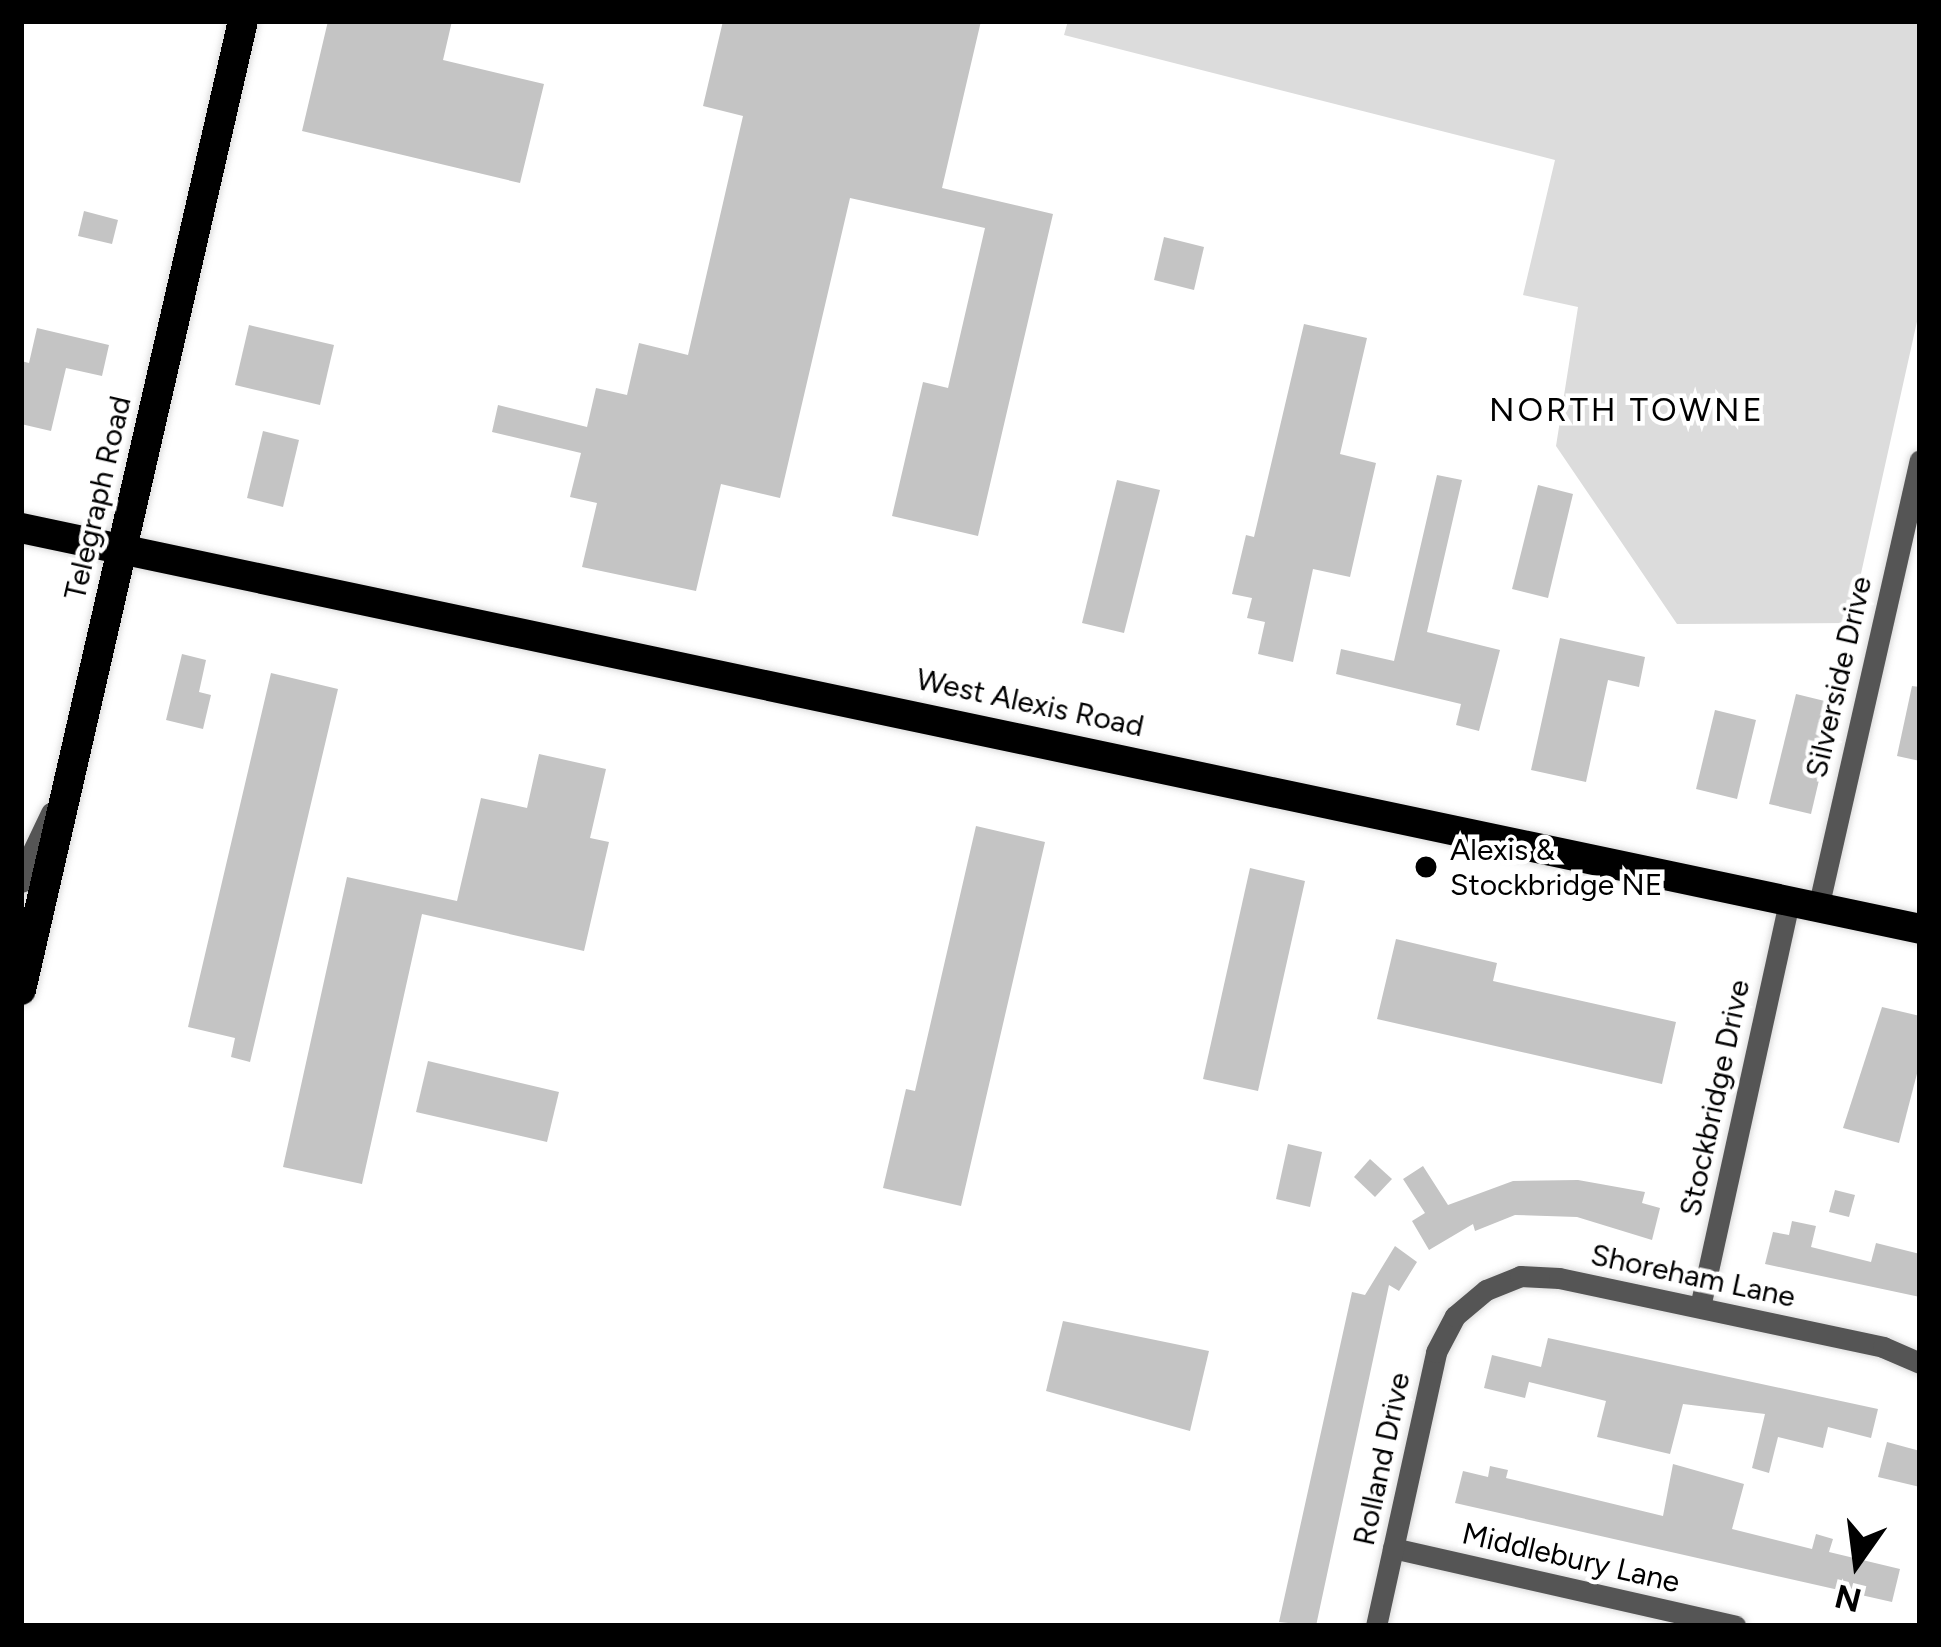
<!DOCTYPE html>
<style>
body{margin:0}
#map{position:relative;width:1941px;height:1647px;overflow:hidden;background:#fff;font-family:Figtree,sans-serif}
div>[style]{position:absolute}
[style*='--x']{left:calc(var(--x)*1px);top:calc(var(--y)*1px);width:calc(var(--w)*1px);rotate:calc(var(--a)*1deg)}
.green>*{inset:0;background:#dcdcdc}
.building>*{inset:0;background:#c4c4c4}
.roads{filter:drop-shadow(0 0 3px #dbdbdb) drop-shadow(0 0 3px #dbdbdb)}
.minor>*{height:21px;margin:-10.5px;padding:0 10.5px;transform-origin:10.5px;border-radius:10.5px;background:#555}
.tertiary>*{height:24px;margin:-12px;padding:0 12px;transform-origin:12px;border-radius:12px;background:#555}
.primary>*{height:30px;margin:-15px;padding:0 15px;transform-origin:15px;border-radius:15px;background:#000}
.dots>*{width:33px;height:33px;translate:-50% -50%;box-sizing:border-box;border:6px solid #fff;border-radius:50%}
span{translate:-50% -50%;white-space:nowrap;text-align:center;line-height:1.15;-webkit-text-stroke:9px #fff;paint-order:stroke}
.street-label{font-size:30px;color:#000}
.poi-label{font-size:30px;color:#000}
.left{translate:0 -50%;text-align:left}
.neighbourhood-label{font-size:33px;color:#000;letter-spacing:3px}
.frame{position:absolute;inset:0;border:24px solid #000;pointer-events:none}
.north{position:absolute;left:1797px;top:1503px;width:120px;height:120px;-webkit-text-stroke:9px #fff;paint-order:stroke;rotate:194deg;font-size:33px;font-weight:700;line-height:48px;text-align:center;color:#000}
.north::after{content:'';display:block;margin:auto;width:42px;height:54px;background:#000;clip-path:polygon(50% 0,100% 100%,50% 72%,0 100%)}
</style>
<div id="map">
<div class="green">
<i style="clip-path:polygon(1068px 21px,1920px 21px,1920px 308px,1850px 623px,1677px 624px,1556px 446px,1578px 307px,1523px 295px,1555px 160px,1064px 35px)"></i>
</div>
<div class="building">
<i style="clip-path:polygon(328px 21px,452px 21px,443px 60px,544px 84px,520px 183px,302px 131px)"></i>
<i style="clip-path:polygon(723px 21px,981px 21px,942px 188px,1053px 214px,978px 536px,892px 516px,923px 382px,948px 388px,985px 228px,850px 198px,780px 498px,721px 484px,696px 591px,582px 567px,597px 503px,570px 497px,581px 453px,492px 432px,498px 405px,587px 427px,596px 388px,627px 395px,639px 343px,688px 355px,743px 116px,703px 106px)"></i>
<i style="clip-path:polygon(84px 211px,118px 220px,112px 244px,78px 236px)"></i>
<i style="clip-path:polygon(1164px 237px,1204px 247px,1194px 290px,1154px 280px)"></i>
<i style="clip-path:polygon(1304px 324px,1367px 338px,1340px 454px,1376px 463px,1350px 577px,1313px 569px,1293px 662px,1258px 654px,1265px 622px,1247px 618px,1252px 598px,1232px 594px,1246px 535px,1254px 537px)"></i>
<i style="clip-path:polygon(249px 325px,334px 345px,320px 405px,235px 385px)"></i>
<i style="clip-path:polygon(37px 328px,109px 345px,102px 376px,66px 368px,51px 431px,21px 424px,21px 361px,29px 363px)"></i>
<i style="clip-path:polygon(263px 431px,299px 440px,283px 507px,247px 498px)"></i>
<i style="clip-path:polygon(1437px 475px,1462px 480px,1427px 632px,1500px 650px,1479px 731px,1456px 725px,1461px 704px,1336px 674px,1341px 649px,1394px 661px)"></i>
<i style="clip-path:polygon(1117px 480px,1160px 490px,1124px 633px,1082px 623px)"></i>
<i style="clip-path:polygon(1538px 485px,1573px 494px,1548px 598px,1512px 589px)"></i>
<i style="clip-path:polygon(1560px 638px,1645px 657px,1639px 687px,1608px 680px,1586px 782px,1531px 770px)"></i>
<i style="clip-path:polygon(182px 654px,206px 660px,199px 692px,211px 695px,203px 729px,166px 720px)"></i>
<i style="clip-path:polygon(271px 673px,338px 689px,250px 1062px,231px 1057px,235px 1038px,188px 1027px)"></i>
<i style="clip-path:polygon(1912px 686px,1920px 687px,1920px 761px,1897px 756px)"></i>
<i style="clip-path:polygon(1796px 694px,1837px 704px,1811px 814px,1769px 804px)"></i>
<i style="clip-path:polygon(1715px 710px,1756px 720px,1737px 799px,1696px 789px)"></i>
<i style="clip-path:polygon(539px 754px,606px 769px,590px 838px,609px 842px,584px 951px,422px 914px,362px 1184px,283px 1167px,347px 877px,457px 901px,481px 798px,527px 808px)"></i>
<i style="clip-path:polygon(976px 826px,1045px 842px,961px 1206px,883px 1188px,906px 1089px,915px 1091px)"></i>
<i style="clip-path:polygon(1250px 868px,1305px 881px,1258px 1091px,1203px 1079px)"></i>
<i style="clip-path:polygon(1396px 939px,1497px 963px,1493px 981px,1676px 1022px,1662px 1084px,1377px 1019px)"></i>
<i style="clip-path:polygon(1882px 1007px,1920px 1016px,1920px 1062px,1899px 1143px,1843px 1128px)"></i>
<i style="clip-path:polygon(428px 1061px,559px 1092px,547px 1142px,416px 1112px)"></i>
<i style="clip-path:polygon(1288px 1144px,1322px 1152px,1310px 1207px,1276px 1199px)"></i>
<i style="clip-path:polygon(1370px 1159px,1392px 1179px,1375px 1197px,1354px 1177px)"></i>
<i style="clip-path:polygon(1423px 1166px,1448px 1205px,1513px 1181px,1578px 1180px,1645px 1192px,1642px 1203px,1660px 1208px,1652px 1240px,1577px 1217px,1515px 1215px,1475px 1231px,1473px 1224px,1429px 1250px,1412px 1221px,1425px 1213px,1403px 1179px)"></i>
<i style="clip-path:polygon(1835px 1190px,1855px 1195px,1849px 1217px,1829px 1212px)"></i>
<i style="clip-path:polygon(1792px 1221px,1816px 1226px,1811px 1247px,1871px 1262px,1876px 1243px,1920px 1254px,1920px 1297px,1765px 1264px,1773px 1232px,1789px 1235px)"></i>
<i style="clip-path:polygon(1395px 1246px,1417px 1262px,1399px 1291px,1389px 1285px,1316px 1626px,1279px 1622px,1352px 1292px,1365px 1295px)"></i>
<i style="clip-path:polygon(1063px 1321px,1209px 1351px,1190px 1431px,1046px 1391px)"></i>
<i style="clip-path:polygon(1548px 1338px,1878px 1409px,1871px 1438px,1828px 1427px,1823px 1448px,1778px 1437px,1769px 1473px,1752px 1468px,1765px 1414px,1683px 1404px,1670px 1454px,1597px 1437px,1606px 1401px,1529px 1382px,1525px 1398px,1484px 1388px,1492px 1355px,1541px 1367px)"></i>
<i style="clip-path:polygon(1887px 1442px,1920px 1451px,1920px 1487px,1878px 1477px)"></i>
<i style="clip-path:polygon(1673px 1464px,1744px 1484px,1732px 1529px,1812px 1549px,1816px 1534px,1833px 1539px,1829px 1552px,1900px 1569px,1892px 1602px,1455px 1503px,1463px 1471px,1488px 1477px,1490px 1466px,1508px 1470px,1506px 1478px,1663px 1516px)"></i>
</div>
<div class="roads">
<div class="minor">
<i style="--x:1818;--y:908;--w:459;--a:-77.2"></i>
<i style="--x:1700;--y:1307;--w:415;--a:-77.6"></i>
<i style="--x:1393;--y:1548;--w:351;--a:12.8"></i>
<i style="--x:1376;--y:1626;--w:280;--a:-77.6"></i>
<i style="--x:1436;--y:1352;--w:41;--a:-62.2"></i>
<i style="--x:1455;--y:1316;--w:40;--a:-40"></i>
<i style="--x:1486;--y:1290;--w:37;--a:-22"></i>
<i style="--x:1520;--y:1276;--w:39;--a:3"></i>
<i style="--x:1559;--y:1278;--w:331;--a:12"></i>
<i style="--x:1883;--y:1347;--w:40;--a:23.4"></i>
</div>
<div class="tertiary">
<i style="--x:21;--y:881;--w:74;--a:-64.5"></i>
</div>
<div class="primary">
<i style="--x:21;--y:528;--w:1941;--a:11.92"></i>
<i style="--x:21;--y:990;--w:994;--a:-77.1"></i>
</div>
</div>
<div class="dots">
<i style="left:1426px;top:867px;background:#000"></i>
</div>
<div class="street-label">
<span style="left:98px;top:498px;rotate:-77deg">Telegraph Road</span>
<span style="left:1839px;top:677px;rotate:-77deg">Silverside Drive</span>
<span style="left:1030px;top:703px;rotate:12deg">West Alexis Road</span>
<span style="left:1715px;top:1098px;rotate:-78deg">Stockbridge Drive</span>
<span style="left:1693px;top:1276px;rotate:12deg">Shoreham Lane</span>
<span style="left:1382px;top:1459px;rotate:-78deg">Rolland Drive</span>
<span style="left:1571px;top:1558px;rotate:13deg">Middlebury Lane</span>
</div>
<div class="poi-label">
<span class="left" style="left:1450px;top:867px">Alexis &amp;<br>Stockbridge NE</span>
</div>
<div class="neighbourhood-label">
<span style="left:1627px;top:410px">NORTH TOWNE</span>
</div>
<div class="frame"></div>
<div class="north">N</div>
</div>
